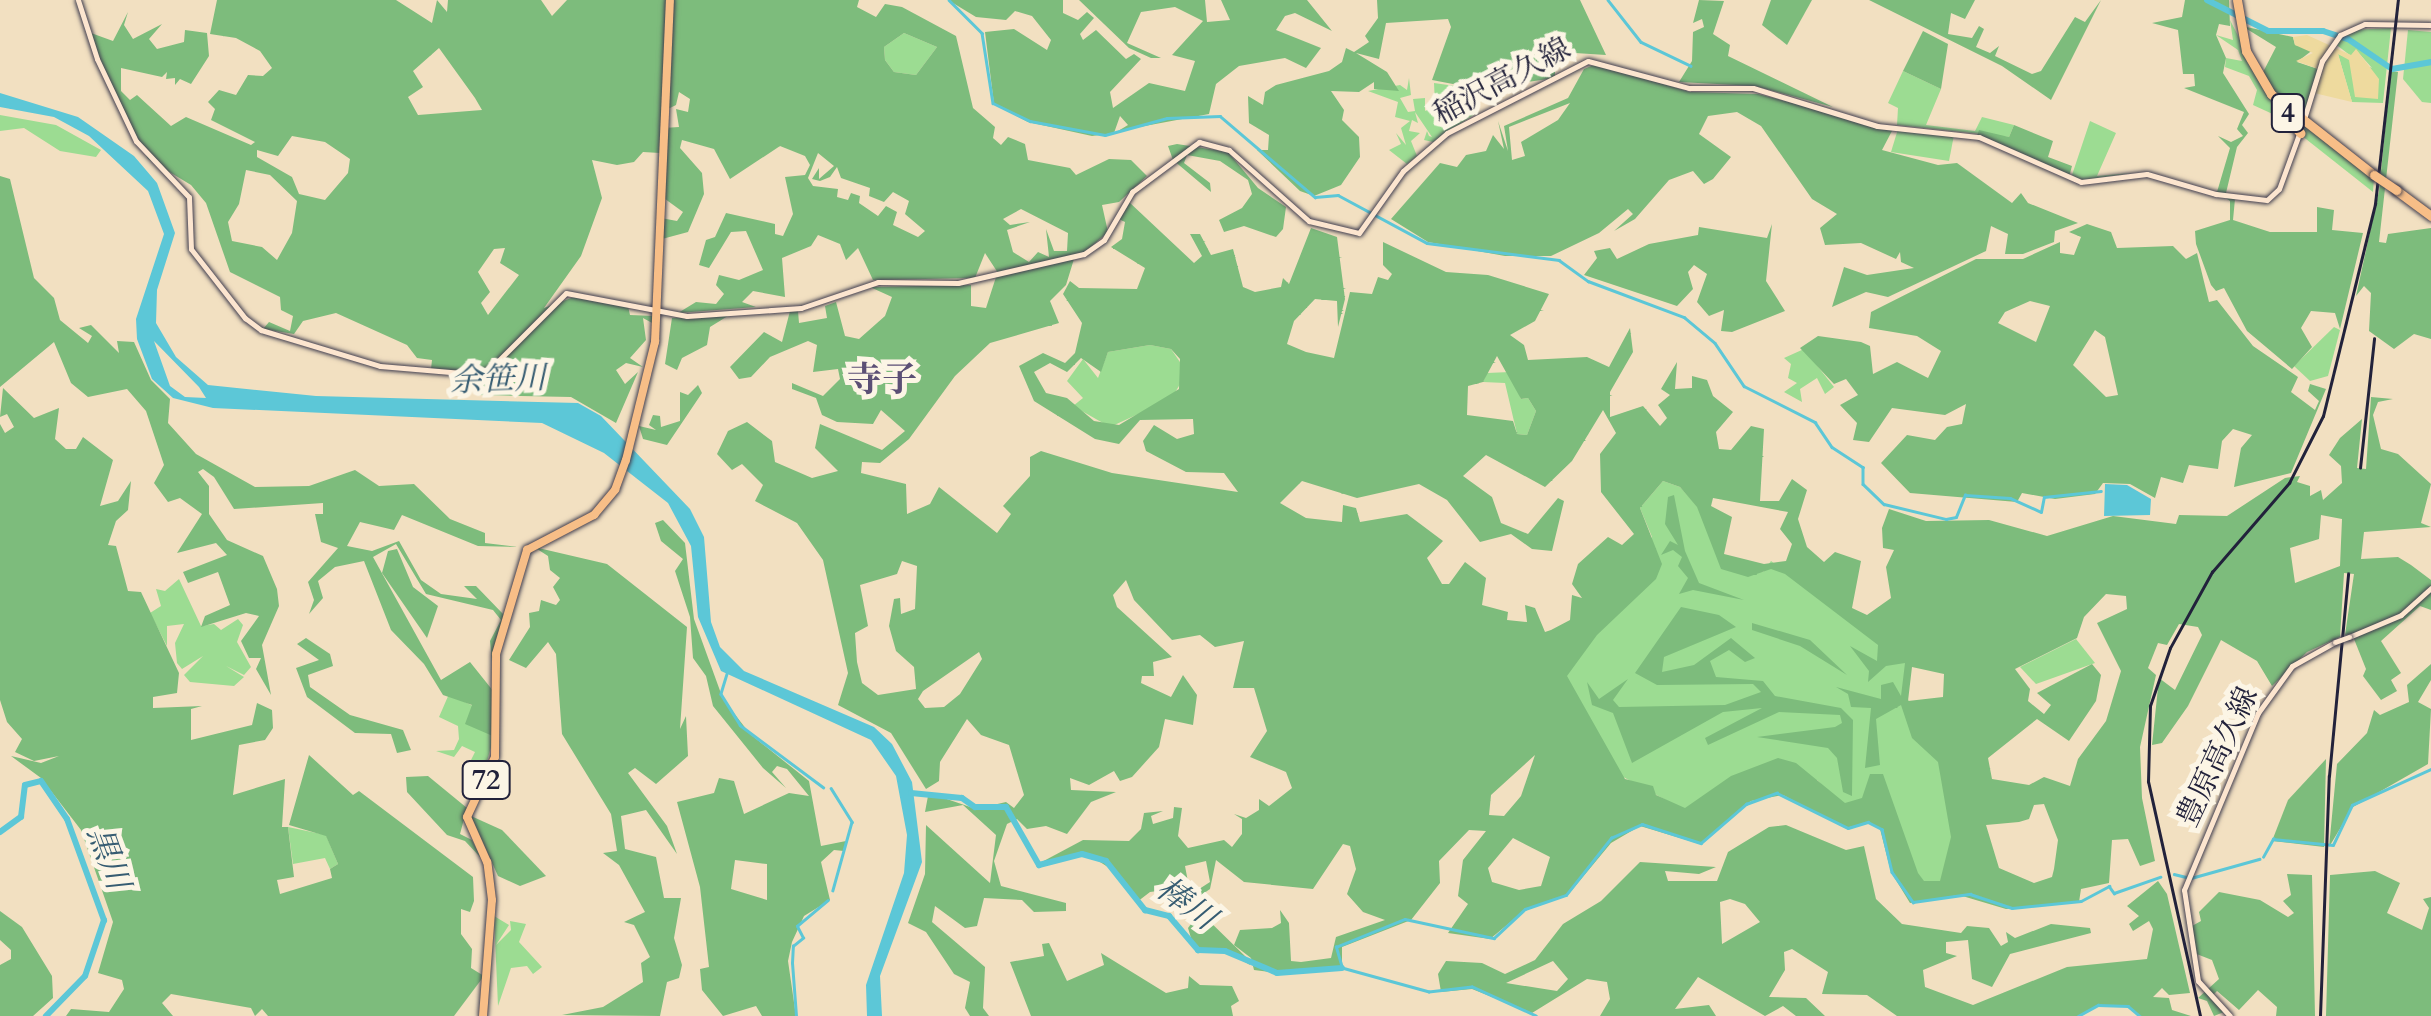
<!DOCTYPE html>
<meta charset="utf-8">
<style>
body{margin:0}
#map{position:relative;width:2431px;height:1016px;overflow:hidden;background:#f2e0c1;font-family:Cardo,"Noto Serif JP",serif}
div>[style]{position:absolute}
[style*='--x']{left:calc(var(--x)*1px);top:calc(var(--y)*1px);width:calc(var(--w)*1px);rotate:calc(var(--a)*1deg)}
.green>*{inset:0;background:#9cdc92}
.forest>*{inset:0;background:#7dbc7c}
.sand>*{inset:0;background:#eeda9e}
.water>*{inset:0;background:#5cc7d7}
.stream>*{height:2.5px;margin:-1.25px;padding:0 1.25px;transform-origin:1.25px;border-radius:1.25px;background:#5cc7d7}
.river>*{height:6px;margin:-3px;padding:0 3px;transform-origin:3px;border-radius:3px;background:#5cc7d7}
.roads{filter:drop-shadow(0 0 2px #413e4f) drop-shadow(0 0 2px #413e4f)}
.secondary>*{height:5px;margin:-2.5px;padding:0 2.5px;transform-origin:2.5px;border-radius:2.5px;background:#fce5cf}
.primary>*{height:8px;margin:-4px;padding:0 4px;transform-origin:4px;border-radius:4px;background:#f7be87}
.highway>*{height:9px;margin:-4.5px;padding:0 4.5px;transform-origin:4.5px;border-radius:4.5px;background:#f7be87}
.rail>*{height:2.5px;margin:-1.25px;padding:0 1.25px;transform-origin:1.25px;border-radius:1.25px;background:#22223b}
.bridges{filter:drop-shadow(0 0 2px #413e4f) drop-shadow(0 0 2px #413e4f)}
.secondary-bridge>*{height:5px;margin:-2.5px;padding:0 2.5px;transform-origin:2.5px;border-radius:2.5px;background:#fce5cf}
.highway-bridge>*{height:9px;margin:-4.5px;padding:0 4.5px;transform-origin:4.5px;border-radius:4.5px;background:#f7be87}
span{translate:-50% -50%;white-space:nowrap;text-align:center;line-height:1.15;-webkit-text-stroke:10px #fcf5e5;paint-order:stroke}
.shield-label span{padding:2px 8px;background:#fcf5e5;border:2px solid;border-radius:8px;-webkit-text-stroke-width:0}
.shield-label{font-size:28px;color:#22223b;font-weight:700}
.street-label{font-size:30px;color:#22223b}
.water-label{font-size:32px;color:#365c72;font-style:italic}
.quarter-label{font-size:35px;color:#5b4f75;font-weight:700}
</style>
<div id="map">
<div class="green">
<i style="clip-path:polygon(2230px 20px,2267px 93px,2374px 178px,2373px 192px,2277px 116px,2253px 105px,2257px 90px,2249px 76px,2225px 67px,2226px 58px,2242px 61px,2238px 50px,2216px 35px,2233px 40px)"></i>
<i style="clip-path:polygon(2391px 28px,2383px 103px,2352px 102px,2338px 54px,2372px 68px,2356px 50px,2351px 56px,2334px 43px,2352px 30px)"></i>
<i style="clip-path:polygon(2408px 30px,2431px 32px,2431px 103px,2422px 102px,2403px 79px)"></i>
<i style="clip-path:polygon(904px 33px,937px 47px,916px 75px,894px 72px,885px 60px,884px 47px)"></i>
<i style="clip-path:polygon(1903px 71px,1941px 89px,1926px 125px,1975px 131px,1982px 117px,2014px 125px,2009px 137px,1897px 125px,1898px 108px,1888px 103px)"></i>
<i style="clip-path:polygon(1409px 78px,1411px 95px,1400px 98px,1408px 112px,1415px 111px,1413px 99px,1425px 98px,1425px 111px,1435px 105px,1434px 83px,1469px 88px,1467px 103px,1476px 103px,1468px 109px,1478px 112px,1433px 142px,1424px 140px,1427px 131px,1429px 136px,1432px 137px,1415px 112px,1418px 123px,1412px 120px,1409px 131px,1420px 133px,1411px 141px,1417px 156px,1407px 164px,1389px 150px,1401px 144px,1396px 133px,1406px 145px,1401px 128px,1410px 121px,1395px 117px,1398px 102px,1368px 91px,1400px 85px,1407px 90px)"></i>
<i style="clip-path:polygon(0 115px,56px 125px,101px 150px,96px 157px,60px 151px,24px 128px,0 131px)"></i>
<i style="clip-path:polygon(2090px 121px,2116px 133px,2097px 176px,2131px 173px,2080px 181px,2072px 175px)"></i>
<i style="clip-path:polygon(1898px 129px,1954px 135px,1949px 161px,1891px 152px)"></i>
<i style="clip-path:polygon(2334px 327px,2340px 330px,2328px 376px,2310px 381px,2294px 366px)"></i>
<i style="clip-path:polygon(1150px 345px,1171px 349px,1182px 365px,1182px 381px,1171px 399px,1110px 427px,1073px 406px,1083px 398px,1067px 381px,1083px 359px,1098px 378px,1108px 352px)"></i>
<i style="clip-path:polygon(1804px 349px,1834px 387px,1825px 394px,1817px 378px,1800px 389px,1802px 402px,1784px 392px,1797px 383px,1788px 378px,1791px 364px,1784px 358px)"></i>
<i style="clip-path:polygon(1510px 372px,1521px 399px,1528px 398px,1536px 411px,1527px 435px,1517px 434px,1505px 383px,1483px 382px,1487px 373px)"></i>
<i style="clip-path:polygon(1663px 481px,1680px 487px,1698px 507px,1722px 559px,1763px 572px,1771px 561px,1852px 621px,1908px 633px,1909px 647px,1911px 638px,1938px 641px,1937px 659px,1909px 650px,1906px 696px,1942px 758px,1957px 828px,1944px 889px,1918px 894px,1904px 836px,1841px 804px,1817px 780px,1686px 811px,1614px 772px,1564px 676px,1652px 537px,1640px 508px)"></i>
<i style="clip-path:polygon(179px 579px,201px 626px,214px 624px,221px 630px,238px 619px,243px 625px,237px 642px,251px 667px,244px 675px,226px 666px,244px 677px,234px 686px,190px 682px,184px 675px,203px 656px,182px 669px,177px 663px,175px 643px,184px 624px,167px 626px,167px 646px,150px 613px,161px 606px,156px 589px,165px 591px)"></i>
<i style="clip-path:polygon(2076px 639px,2095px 663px,2036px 684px,2020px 667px)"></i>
<i style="clip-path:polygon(449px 694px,473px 706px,494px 736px,486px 765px,471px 760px,475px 752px,462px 746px,454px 757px,436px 751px,454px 750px,459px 739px,458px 726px,439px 717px)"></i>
<i style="clip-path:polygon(288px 827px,326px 835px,338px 864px,330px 869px,325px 858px,293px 864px)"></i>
<i style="clip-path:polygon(494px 916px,509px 925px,496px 945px,511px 930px,510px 921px,526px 924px,519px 942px,542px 967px,533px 974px,527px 966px,511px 968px,498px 1006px)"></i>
</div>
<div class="forest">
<i style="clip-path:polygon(evenodd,217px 0,396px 0,432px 23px,437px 0,447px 12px,448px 0,541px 0,552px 16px,567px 0,669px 0,666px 64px,673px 0,859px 0,857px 7px,876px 17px,885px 4px,902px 7px,956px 36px,973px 108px,995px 127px,993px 138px,1001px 145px,1008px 137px,1025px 144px,1028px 160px,1070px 168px,1076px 175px,1109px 159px,1131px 160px,1147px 176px,1119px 202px,1102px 205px,1108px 232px,1084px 253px,998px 273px,985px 253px,975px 278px,873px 280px,858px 248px,846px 260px,840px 244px,818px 235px,811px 246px,782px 258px,785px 297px,753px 291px,742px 302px,756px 307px,678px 313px,696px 302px,716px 304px,724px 294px,716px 285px,719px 275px,739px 280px,763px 270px,746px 231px,731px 232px,709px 268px,699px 265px,706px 240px,715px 237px,726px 213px,775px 224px,775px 234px,783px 236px,793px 214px,785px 177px,805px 175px,810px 165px,805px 156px,780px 146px,730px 179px,714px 149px,682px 140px,680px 148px,702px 173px,704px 194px,688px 232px,662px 239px,661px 218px,677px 221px,683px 212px,661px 196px,664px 128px,679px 127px,676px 109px,688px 112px,690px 99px,679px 92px,676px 105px,662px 112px,660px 153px,643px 152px,634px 162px,617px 165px,592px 160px,602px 198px,581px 256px,544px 308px,582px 294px,628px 306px,630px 315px,655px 316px,654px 324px,643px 318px,646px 340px,630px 358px,643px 367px,626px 363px,616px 370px,625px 384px,638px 372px,616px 423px,571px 397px,477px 395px,479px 379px,431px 369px,432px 360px,417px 358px,407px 345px,336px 313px,303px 321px,294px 334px,263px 329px,269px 322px,290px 331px,293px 316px,281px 310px,280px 297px,230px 272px,206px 203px,191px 185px,148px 159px,99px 64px,91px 33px,113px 41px,128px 12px,124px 25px,133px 39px,162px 24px,149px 39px,157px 49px,184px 42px,185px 30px,207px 33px,209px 56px,191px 84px,180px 79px,175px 85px,175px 78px,166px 79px,167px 72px,162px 77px,121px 68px,121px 91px,130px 100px,137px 95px,171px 126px,186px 117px,251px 145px,255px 142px,211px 120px,215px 109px,208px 102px,219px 90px,236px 95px,248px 75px,263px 76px,272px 68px,260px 51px,236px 38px,210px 34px,217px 0,904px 33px,937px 47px,916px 75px,894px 72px,885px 60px,884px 47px,904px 33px,217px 0,439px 48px,475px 98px,482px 110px,418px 115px,408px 97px,423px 87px,413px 71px,439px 48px,217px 0,292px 136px,325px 142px,350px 159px,348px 173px,325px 200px,299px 194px,292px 177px,257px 157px,257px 150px,278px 156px,292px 136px,217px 0,818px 153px,834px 166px,819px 179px,819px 168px,812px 179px,820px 181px,830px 177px,837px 167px,841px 178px,870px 188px,869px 196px,884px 202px,893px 192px,909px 201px,905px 214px,925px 231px,918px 237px,893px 225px,897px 212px,886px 206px,878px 216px,859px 203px,860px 196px,851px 193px,848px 200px,837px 197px,838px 189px,813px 186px,808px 178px,818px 153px,217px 0,246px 170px,270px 175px,297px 201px,292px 233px,277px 260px,262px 247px,232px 241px,228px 222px,239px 204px,246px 170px,217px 0,1021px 209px,1068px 233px,1067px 251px,1054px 251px,1046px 229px,1049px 257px,1038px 252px,1029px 262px,1013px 252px,1007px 230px,1030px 222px,1010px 225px,1003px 219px,1021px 209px,217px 0,505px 248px,500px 263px,519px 275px,488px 315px,481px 303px,490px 292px,478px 272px,494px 249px,505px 248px)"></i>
<i style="clip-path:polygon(948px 0,1063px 0,1063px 13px,1078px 20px,1087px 12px,1094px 18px,1080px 34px,1083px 40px,1096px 30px,1126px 59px,1134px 54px,1141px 59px,1110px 92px,1113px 108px,1149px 83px,1185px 91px,1195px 61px,1172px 55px,1203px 21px,1175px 7px,1141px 12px,1127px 43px,1161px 58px,1151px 58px,1129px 48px,1079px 0,1205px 0,1207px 22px,1230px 20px,1221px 0,1307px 0,1332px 31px,1295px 13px,1285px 16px,1276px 30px,1321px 48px,1306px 68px,1285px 58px,1239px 66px,1216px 84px,1209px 114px,1118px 131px,1128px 125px,1120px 116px,1114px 133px,1092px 136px,1028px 122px,994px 104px,985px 32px,1014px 29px,1047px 50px,1051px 40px,1032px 16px,1015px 11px,1006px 20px,976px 17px)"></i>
<i style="clip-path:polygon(1377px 0,1580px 0,1606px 55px,1575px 53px,1555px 67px,1555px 78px,1479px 89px,1432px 80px,1451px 27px,1448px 19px,1386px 23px,1379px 59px,1356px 53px,1387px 72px,1399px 91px,1374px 89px,1374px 82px,1359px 92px,1331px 91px,1344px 110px,1342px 120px,1359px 137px,1360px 157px,1341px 185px,1314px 196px,1300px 191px,1257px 150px,1268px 150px,1269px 135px,1249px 123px,1248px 96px,1263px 105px,1265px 92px,1276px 85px,1329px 71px,1342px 62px,1346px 48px,1354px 52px,1369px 42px,1365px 36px,1378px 18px)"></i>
<i style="clip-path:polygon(1699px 0,1724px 1px,1713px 34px,1730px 45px,1728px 56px,1833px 107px,1755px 86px,1679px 82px,1692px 61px,1693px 32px,1704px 27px,1702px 19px,1693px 23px)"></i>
<i style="clip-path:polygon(1771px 0,1812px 0,1787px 45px,1762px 25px)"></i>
<i style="clip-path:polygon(1869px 0,1975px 0,1965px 19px,1951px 13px,1948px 34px,1972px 38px,1979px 26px,1984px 29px,1976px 47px,1990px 53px,1999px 46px,1995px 56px,2032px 74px,2041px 71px,2075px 17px,2085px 22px,2101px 0,2051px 100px,2002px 66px)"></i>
<i style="clip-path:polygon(2185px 0,2229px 0,2230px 26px,2219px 24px,2216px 35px,2226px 58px,2223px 73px,2249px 114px,2242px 125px,2248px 133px,2237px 147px,2226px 193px,2235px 199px,2233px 220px,2270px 232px,2317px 232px,2317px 207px,2334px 210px,2332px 230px,2363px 233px,2340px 329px,2335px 313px,2311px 311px,2301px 328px,2312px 347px,2292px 369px,2247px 331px,2224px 288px,2216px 291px,2211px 285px,2196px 244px,2195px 231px,2230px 220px,2230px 201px,2217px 192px,2230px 148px,2218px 136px,2231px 142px,2243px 136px,2237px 129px,2244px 112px,2184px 88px,2195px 86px,2194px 74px,2183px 74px,2178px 30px,2152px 23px,2182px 17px)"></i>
<i style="clip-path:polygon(2242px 26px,2293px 37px,2295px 45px,2314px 49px,2297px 62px,2318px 69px,2305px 113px,2298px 104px,2290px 108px,2261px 76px,2276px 47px)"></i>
<i style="clip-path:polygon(1923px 31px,1948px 44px,1941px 89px,1903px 71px)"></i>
<i style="clip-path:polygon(evenodd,1596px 64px,1690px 92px,1758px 94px,1893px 129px,1882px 150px,1938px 165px,1957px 163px,2012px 203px,2021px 193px,2028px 203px,2078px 223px,2055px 231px,2054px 242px,2023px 254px,2005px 254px,2008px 234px,1991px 226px,1986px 251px,1888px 297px,1866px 292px,1832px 307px,1844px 267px,1867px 275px,1914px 268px,1901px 262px,1900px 252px,1896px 259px,1861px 243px,1825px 245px,1820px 228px,1837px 214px,1812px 199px,1761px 126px,1737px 112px,1708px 116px,1699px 134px,1731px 157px,1713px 179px,1704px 184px,1693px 171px,1669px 180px,1635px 219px,1614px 231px,1633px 214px,1628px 209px,1599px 233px,1551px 256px,1505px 256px,1428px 242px,1391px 219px,1440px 163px,1457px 167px,1466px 155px,1486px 151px,1493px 135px,1504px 149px,1498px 121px,1508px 151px,1504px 126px,1568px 98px,1584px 69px,1596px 64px,1570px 103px,1558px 120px,1521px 142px,1525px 156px,1512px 160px,1509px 127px,1570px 103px)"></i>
<i style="clip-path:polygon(2391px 71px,2398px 72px,2379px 242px,2386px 243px,2388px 234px,2431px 228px,2431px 339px,2414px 334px,2394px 349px,2369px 331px,2371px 293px,2364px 286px,2356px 296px,2379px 191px)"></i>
<i style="clip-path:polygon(2014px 125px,2053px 141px,2048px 157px,2072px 166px,2069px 177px,1977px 136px,1979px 130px,2009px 137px)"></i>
<i style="clip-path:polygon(1177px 144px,1228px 152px,1258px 188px,1286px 207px,1283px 229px,1276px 237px,1244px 226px,1224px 232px,1219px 220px,1242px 208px,1252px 194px,1248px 180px,1220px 161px,1187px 155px,1184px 163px,1210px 183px,1211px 192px,1173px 160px,1168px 146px)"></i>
<i style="clip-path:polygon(0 176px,10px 179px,34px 278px,54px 298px,60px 320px,88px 343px,92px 336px,79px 328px,91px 325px,119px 353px,117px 341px,134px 342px,151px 380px,170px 399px,168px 423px,196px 454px,255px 487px,309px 486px,355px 470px,379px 486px,414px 484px,450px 519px,485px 533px,485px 543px,518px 547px,478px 546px,402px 515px,394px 530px,360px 522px,347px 546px,372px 551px,399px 541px,421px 580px,441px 594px,477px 599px,464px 586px,476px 586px,504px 615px,492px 662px,490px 641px,501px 620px,493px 610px,426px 594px,396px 544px,373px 557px,441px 680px,470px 662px,494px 692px,495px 737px,465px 724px,472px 705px,443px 695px,424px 664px,391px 630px,364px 561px,335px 567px,318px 581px,323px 598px,309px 614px,314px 600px,308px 582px,338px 548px,321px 542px,315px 514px,323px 514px,323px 503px,234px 509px,214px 477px,203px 469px,198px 472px,209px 486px,209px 514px,227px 540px,263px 556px,277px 589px,279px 606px,262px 645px,271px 695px,256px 669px,261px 658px,249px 658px,241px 641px,259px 616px,246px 613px,201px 627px,205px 616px,230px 605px,218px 572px,188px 583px,183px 572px,227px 555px,216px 543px,177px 553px,202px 514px,180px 498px,168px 502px,154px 483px,164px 465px,146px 411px,127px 389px,88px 397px,71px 383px,54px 342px,0 387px)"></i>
<i style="clip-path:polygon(evenodd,1129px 202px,1194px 263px,1202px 256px,1190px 234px,1200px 234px,1211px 255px,1233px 249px,1243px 287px,1255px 292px,1281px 287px,1283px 278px,1289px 284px,1311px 228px,1337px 237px,1345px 299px,1338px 327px,1337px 301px,1315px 299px,1294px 321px,1287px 344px,1306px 352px,1334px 358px,1350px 292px,1372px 294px,1378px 277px,1388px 280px,1392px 274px,1383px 265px,1383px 242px,1446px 272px,1488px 275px,1549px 294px,1535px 321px,1510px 335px,1524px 345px,1528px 360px,1587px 357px,1609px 367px,1630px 328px,1633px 352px,1610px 392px,1610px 417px,1643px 406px,1660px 426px,1667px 418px,1658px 405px,1670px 395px,1661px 389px,1677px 362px,1675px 389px,1692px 388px,1692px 376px,1707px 380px,1713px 396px,1733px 412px,1716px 432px,1719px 449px,1731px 450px,1751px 426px,1764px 429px,1760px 501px,1779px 501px,1792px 479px,1807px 490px,1798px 519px,1807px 547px,1824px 562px,1835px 552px,1861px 561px,1852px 608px,1867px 615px,1891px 598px,1886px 567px,1894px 550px,1883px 548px,1882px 528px,1889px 509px,1926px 521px,1989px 520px,2047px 536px,2113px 516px,2176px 524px,2179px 515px,2227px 516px,2285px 478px,2300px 476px,2297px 482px,2310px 486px,2310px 496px,2321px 490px,2323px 500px,2342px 483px,2341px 466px,2329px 455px,2340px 438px,2362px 419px,2357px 468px,2366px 469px,2371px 397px,2393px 399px,2378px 402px,2373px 415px,2381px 449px,2398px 454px,2431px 484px,2421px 523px,2431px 527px,2364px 532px,2361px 559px,2398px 557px,2411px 565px,2431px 580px,2431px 610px,2420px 606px,2381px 641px,2401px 673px,2391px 680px,2397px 691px,2381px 700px,2363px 676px,2366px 669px,2352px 634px,2345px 635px,2354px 574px,2344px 573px,2340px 637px,2307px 652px,2272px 686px,2257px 661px,2221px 640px,2188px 706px,2162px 743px,2152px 745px,2159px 678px,2175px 690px,2202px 635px,2198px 627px,2179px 624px,2167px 645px,2158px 643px,2148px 668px,2156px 675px,2140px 747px,2142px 798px,2155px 861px,2140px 866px,2128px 839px,2112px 840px,2109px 883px,2081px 889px,2079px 902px,2006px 909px,1959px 895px,1910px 903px,1891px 872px,1880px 829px,1868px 823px,1845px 828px,1783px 795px,1751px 801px,1700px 844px,1640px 826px,1611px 843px,1567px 896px,1525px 910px,1490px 939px,1448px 933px,1468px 904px,1458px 896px,1463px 860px,1486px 831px,1469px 830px,1439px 861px,1440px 883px,1411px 920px,1342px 947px,1342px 969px,1286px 974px,1254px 970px,1251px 958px,1234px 945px,1240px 930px,1272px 928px,1281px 923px,1280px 910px,1289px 923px,1291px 961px,1301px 962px,1331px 958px,1336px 937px,1385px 920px,1363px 912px,1347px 894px,1356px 869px,1350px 846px,1343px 844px,1313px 889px,1244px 882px,1216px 860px,1210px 889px,1194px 900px,1193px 893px,1210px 882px,1206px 861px,1185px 866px,1189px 887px,1150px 892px,1137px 902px,1111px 869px,1089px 855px,1038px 864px,1083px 840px,1129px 841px,1141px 829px,1144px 813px,1163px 811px,1151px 816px,1153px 824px,1173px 818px,1174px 807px,1182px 808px,1178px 836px,1188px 848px,1224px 840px,1232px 847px,1242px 834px,1242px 819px,1234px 814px,1246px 818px,1259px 810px,1259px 799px,1269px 806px,1292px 788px,1286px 772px,1250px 757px,1267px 731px,1254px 688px,1233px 688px,1244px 641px,1215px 647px,1200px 635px,1172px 640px,1134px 600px,1126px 580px,1113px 595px,1117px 607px,1172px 657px,1153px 662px,1154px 676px,1142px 676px,1141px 683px,1171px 697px,1183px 675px,1197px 695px,1193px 725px,1165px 719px,1159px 747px,1132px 777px,1120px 781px,1114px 771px,1089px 785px,1070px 778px,1071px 790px,1116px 792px,1091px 802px,1067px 834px,1046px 826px,1027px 829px,1017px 819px,1007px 824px,994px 861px,1001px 886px,1066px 903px,1066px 911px,1034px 912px,1022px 900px,984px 898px,977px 926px,965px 928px,935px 906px,932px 922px,985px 967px,983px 1008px,989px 1016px,970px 1016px,965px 1008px,970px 982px,954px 974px,926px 932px,908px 923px,925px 874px,926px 825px,990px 883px,996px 835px,963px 805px,925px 812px,928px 796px,935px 795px,976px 809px,1006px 802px,1014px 808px,1024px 795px,1009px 745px,981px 735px,967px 719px,940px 762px,939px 781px,926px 789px,891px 733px,838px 705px,848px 673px,823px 560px,797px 523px,755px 501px,763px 485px,742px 464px,732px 470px,717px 454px,728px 431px,747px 422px,772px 441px,775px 462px,812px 478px,838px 471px,815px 448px,820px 424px,882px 450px,905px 431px,881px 410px,873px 424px,837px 422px,822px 415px,816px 398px,792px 389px,792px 383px,823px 396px,840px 379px,838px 369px,813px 372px,817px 345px,808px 341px,770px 357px,751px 377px,739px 379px,730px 367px,764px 332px,782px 342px,790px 311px,798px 311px,799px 323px,827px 318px,825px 306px,836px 302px,845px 336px,859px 339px,885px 316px,892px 297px,870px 287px,971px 285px,971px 306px,986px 308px,996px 277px,1074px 259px,1066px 285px,1050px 301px,1059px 323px,990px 343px,955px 376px,909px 439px,880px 463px,862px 462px,861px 473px,906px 484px,907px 514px,930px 504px,939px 487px,997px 533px,1011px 514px,1003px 506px,1030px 476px,1030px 457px,1041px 451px,1112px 473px,1238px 492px,1224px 473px,1186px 472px,1146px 451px,1143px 441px,1154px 425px,1177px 439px,1194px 434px,1193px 419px,1140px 420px,1119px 444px,1095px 439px,1034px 401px,1019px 366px,1043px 353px,1065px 363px,1075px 353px,1082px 323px,1063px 294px,1070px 281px,1079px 288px,1137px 289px,1145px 268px,1111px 247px,1122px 239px,1125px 222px,1119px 219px,1129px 202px,1150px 345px,1171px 349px,1180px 359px,1179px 389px,1119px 425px,1094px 421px,1067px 398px,1046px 393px,1034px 372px,1050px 363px,1067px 372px,1081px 358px,1101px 372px,1108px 352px,1150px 345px,1129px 202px,1497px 356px,1521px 399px,1528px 398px,1536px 411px,1527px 435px,1517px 434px,1513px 421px,1467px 415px,1468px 386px,1483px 382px,1497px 356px,1129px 202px,1603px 410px,1616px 433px,1600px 454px,1601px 492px,1634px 534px,1622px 545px,1608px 537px,1578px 564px,1572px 584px,1582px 598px,1572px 595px,1570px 620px,1551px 630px,1545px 632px,1535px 608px,1525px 605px,1527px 622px,1507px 620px,1508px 612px,1482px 605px,1486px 578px,1465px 562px,1449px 584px,1442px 584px,1427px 558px,1443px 541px,1407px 514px,1360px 522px,1356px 508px,1343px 505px,1342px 522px,1306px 518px,1280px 503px,1302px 481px,1357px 498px,1419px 484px,1447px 500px,1480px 542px,1511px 534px,1532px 549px,1552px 551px,1564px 501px,1558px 498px,1528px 534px,1501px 523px,1492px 497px,1463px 476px,1486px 455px,1545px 487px,1572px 461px,1603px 410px,1129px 202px,1663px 481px,1680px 487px,1697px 507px,1721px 569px,1748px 577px,1771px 569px,1785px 574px,1878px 645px,1877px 661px,1850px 646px,1869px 671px,1868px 682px,1886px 666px,1905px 663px,1901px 696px,1893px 682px,1881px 685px,1881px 699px,1836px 687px,1848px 694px,1851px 707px,1871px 708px,1865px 768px,1880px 765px,1876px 719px,1901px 705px,1912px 738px,1938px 762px,1951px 837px,1940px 881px,1924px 881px,1918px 873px,1883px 774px,1870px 774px,1862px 798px,1845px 803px,1796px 763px,1778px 758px,1731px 776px,1685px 808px,1656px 795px,1653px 786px,1625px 779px,1567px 676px,1597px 635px,1656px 579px,1662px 564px,1640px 508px,1663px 481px,1129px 202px,1713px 498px,1788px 512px,1780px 529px,1792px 544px,1786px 561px,1764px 564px,1724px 554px,1732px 517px,1711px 506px,1713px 498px,1129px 202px,2321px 515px,2342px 519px,2340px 566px,2295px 583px,2290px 548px,2319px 539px,2321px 515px,1129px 202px,902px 561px,917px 566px,915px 609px,901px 614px,900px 598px,894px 599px,889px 626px,896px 651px,914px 667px,916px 689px,878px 695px,862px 683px,857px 662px,855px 633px,868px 626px,860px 585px,897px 574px,902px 561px,1129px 202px,2106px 594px,2126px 596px,2127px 609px,2097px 623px,2121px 671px,2106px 721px,2078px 759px,2070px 786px,2044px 777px,2029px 785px,1992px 779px,1988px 758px,2037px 719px,2069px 741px,2096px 701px,2101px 675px,2092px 664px,2037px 693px,2051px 705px,2044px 714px,2028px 701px,2030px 689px,2015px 669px,2077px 638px,2084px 617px,2106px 594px,1129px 202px,979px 652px,982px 659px,960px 694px,944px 707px,925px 708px,918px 699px,923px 691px,979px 652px,1129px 202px,1912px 667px,1944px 674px,1943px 697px,1908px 701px,1912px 667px,1129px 202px,1535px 755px,1521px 796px,1504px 816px,1489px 815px,1491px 795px,1535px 755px,1129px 202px,2044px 804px,2058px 840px,2054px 869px,2052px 877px,2034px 883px,1999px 868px,1986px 825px,2019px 822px,2029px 819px,2034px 805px,2044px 804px,1129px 202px,1513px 838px,1550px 857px,1541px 886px,1519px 890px,1492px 882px,1488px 868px,1513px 838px)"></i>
<i style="clip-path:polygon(1772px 224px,1766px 281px,1785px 311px,1732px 332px,1721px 331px,1724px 310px,1709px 316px,1697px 302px,1707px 274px,1694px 265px,1688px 272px,1693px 289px,1677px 306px,1584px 275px,1597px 258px,1594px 251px,1610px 248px,1617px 259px,1649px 244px,1698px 235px,1699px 227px,1767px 238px)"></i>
<i style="clip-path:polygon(evenodd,2087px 224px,2111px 232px,2117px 248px,2173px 246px,2186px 259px,2197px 253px,2209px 302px,2217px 300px,2253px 346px,2298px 377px,2291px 392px,2315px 410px,2319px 401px,2308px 391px,2310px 384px,2326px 389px,2291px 473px,2234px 487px,2241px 448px,2252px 435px,2233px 429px,2222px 441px,2218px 469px,2189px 465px,2183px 483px,2161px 477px,2155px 498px,2130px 484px,2103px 483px,2095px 494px,2055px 499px,2022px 493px,2017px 502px,1910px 493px,1881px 463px,1907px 435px,1935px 440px,1947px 427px,1962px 424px,1966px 404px,1945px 415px,1892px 408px,1869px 442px,1853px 440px,1857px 423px,1840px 405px,1858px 395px,1846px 379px,1834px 384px,1800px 348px,1818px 336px,1861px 342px,1870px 346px,1873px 374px,1897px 362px,1928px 378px,1941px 351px,1917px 336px,1869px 328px,1871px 312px,1976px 259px,2023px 259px,2060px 242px,2060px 253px,2074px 255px,2081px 237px,2069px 232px,2087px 224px,2030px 301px,2050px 306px,2036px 342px,1998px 323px,2005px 312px,2030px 301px,2087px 224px,2095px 330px,2105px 337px,2118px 395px,2106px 397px,2073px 365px,2095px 330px)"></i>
<i style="clip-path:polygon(731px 314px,710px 327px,707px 345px,682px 358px,677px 370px,665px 364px,672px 318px)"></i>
<i style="clip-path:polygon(698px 385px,702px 393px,667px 445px,643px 439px,639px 426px,656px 430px,649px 425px,653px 415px,660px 416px,661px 427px,680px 421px,680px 392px,688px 395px)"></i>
<i style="clip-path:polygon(3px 388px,34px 418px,59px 408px,55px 439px,66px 449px,76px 449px,83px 437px,113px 460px,100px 506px,118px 501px,131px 481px,128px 510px,116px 521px,108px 545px,116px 546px,128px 591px,141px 592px,179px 673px,177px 693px,153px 697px,153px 708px,202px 706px,191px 709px,191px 740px,252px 725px,257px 703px,272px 710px,273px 728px,265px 740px,239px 745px,233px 795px,285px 779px,282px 827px,288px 827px,294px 877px,277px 880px,280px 894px,332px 878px,330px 869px,338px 864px,326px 836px,289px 825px,309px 755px,353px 795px,359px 791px,473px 877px,474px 901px,470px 912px,461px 909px,461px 934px,472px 949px,471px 968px,484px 976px,454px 1016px,268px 1016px,262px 1009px,255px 1016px,251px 1008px,171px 994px,162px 1003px,173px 1016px,66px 1016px,71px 1009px,109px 1012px,124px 989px,122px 980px,98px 973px,113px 922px,81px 830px,41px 778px,11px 756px,41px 763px,59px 756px,34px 761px,15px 752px,22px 739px,7px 722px,0 700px,0 424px,5px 433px,14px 427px,7px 414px,0 417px)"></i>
<i style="clip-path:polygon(1674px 495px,1685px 551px,1699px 583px,1744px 600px,1693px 590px,1679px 594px,1688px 578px,1678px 566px,1682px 557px,1673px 550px,1661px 555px,1670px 541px,1678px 545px,1665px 524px,1668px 497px)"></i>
<i style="clip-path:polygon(evenodd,663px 520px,685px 543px,694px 619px,723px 699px,750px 734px,809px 781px,821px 846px,846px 841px,844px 851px,834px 850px,821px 862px,830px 900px,804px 916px,792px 942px,788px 961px,796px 1016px,762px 1016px,756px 1006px,723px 1016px,702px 990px,700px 969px,709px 967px,700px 887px,677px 802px,714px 793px,719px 778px,734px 781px,744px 814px,789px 793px,809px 796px,787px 769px,777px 766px,772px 772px,786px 788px,763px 768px,713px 706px,706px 676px,693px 658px,690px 617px,675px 571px,683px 559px,661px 541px,655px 523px,663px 520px,735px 860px,767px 864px,767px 900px,731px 889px,735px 860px)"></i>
<i style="clip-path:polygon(534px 547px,607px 564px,687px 627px,680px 729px,686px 716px,688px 756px,656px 784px,635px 768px,628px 773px,667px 826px,677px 854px,646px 810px,621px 816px,625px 849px,656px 857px,664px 898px,681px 898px,674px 938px,682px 965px,679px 978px,667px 982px,660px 1016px,562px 1015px,603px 1007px,643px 982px,641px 963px,650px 957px,634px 925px,624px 922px,645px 912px,619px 865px,603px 853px,617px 851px,611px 814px,562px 734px,556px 654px,548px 642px,526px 668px,509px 660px,530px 627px,529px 613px,539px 611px,541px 600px,556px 605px,560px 600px,553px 587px,560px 578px,550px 570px,548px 556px)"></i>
<i style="clip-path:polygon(397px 549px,413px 587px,438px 606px,427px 638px,382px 573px,388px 551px)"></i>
<i style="clip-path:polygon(1681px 607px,1719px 615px,1736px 627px,1664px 657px,1662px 672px,1694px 665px,1731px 638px,1755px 658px,1745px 662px,1729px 650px,1710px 661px,1716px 677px,1763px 681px,1775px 696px,1841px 708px,1853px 720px,1852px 796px,1843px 792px,1837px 758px,1828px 748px,1757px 737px,1835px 727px,1842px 723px,1840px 715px,1779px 712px,1708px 745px,1705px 738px,1762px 708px,1723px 712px,1632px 763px,1613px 713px,1592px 705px,1587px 682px,1599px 699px,1628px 679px,1613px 700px,1619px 707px,1725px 705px,1761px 692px,1753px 684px,1657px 685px,1635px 673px)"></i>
<i style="clip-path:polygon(1752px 623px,1810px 640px,1847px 675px,1800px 646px,1752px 630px)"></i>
<i style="clip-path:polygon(306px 638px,330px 654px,333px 666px,308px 675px,310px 687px,350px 715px,403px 730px,411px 750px,397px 753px,391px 734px,355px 733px,307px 697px,296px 668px,319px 660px,297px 644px)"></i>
<i style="clip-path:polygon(2431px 664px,2431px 680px,2418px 702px,2431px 709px,2428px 764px,2353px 807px,2329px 847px,2337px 764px,2367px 733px,2374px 710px,2380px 715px,2409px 702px,2407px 685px)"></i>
<i style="clip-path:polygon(2326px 759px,2324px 847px,2272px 841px,2288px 800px)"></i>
<i style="clip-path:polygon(428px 776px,467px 808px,460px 834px,472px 840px,481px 858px,465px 841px,447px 835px,407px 792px,406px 777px)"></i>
<i style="clip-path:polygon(471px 816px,502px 830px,546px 876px,520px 886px,498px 876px)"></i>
<i style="clip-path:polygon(evenodd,1786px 825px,1846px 850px,1864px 846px,1876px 899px,1902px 924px,1961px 933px,1967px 926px,1989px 928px,2001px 946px,2008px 942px,2006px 932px,2015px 938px,2051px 924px,2090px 928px,2091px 933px,2010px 954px,1992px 987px,1972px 979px,1968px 940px,1946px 942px,1946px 953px,1957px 956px,1923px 970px,1925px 987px,1973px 1005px,2067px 967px,2147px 959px,2153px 929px,2149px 921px,2133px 931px,2129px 924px,2139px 916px,2127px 906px,2158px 881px,2167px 894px,2190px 993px,2169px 995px,2162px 988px,2153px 997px,2169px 998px,2172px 1010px,2191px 1016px,2139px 1016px,2127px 1007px,2096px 1006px,2079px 1016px,1897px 1016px,1867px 995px,1822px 994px,1828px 972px,1792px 949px,1784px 952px,1785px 970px,1769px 997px,1806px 998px,1825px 1016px,1796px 1016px,1783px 1006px,1765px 1016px,1698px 977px,1675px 1009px,1709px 1005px,1716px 1016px,1600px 1016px,1610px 999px,1607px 982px,1587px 979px,1532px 1013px,1472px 989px,1441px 992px,1438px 974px,1446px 961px,1482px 963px,1505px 974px,1535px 960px,1563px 924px,1601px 901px,1640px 862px,1716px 867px,1699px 874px,1665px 871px,1668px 881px,1717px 881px,1728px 852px,1769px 827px,1786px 825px,1730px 899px,1745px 904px,1760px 922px,1722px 944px,1720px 902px,1730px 899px,1786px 825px,1553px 961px,1568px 979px,1557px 991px,1506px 983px,1553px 961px)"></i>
<i style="clip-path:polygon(2375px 871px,2400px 883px,2387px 913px,2422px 930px,2429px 908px,2423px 899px,2431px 897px,2431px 1016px,2326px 1016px,2330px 875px)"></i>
<i style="clip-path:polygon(2287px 874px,2312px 875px,2315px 1016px,2276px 1016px,2277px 1007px,2258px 990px,2239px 1010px,2217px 991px,2210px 998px,2224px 1012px,2214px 1016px,2207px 1001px,2198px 998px,2219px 979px,2212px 960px,2194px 953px,2192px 926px,2201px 921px,2199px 912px,2219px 892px,2260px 900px,2288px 917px,2294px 913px,2283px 901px,2291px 895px)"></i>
<i style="clip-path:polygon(0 911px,22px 927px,52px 976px,53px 998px,33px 1016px,0 1016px,0 965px,11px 959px,11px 950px,0 940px)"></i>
<i style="clip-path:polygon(1200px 912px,1248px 959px,1250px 965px,1227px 951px,1194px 948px,1188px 928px)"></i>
<i style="clip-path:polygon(1049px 943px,1067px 981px,1104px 965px,1101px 953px,1166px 993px,1188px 988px,1189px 976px,1200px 985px,1232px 986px,1239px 1001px,1231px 1006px,1233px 1016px,1031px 1016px,1010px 962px,1044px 956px,1042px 944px)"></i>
</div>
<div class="sand">
<i style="clip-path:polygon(2307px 35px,2351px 55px,2356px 49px,2379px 79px,2378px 99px,2355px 97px,2349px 60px,2338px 54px,2352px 102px,2314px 93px,2321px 70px,2296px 61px,2313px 53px,2295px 45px,2293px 37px)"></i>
</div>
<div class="water">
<i style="clip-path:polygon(evenodd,0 93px,78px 117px,134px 156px,157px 183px,175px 233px,157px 290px,156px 323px,176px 357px,208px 385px,316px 396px,578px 403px,601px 416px,690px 509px,704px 537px,711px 622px,720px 647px,744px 671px,874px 727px,892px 744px,912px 782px,922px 862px,880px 976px,882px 1016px,867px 1016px,866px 985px,904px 873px,907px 835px,896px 776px,871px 740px,721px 671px,698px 617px,691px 546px,668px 503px,604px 453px,542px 423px,213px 408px,173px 398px,152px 379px,137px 339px,136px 319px,164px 234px,148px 191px,89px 136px,54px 117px,0 107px,0 93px,154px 341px,199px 387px,206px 398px,185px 397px,170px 386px,154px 341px)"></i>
<i style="clip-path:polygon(2105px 484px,2127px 485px,2151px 499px,2150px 515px,2104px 516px)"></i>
</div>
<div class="stream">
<i style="--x:949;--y:0;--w:47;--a:45"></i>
<i style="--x:982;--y:33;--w:71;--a:81.1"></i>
<i style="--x:993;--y:103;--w:41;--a:25.9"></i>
<i style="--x:1030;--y:121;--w:76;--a:10.6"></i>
<i style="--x:1105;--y:135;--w:64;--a:-15.3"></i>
<i style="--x:1167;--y:118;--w:53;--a:-2.2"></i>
<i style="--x:1220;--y:116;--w:125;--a:40.5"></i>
<i style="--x:1315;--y:197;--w:23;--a:-5"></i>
<i style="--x:1338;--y:195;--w:101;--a:28.3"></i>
<i style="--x:1427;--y:243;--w:133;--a:7.3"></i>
<i style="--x:1559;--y:260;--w:36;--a:36"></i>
<i style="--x:1588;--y:281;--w:103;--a:20.6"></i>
<i style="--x:1684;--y:317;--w:40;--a:40"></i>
<i style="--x:1715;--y:343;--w:52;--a:56"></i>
<i style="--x:1744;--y:386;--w:80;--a:26.9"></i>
<i style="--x:1815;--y:422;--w:30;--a:56"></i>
<i style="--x:1832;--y:447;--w:37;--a:33"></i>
<i style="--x:1863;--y:467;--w:17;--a:90"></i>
<i style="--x:1863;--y:484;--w:29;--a:44"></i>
<i style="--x:1884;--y:504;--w:64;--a:13.6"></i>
<i style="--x:1946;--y:519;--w:10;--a:-11"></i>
<i style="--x:1956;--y:517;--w:24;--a:-68"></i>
<i style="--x:1965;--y:495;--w:45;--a:3.8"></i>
<i style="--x:2010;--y:498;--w:34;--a:24"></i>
<i style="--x:2041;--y:512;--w:15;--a:-79"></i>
<i style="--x:2044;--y:497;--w:57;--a:-6"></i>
<i style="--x:1608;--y:0;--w:53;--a:51.8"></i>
<i style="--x:1641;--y:42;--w:55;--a:25.6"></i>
<i style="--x:727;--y:674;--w:21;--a:107"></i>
<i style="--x:721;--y:694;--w:36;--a:58"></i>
<i style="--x:740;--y:725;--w:104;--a:36.8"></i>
<i style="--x:831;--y:788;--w:40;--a:58"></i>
<i style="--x:852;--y:822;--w:71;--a:105.6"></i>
<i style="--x:2263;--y:857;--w:21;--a:-61"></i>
<i style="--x:2273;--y:839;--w:60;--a:5.7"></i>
<i style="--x:2333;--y:845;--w:44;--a:-64.6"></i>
<i style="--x:2352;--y:805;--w:87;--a:-24.5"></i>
<i style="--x:2174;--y:874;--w:12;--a:14"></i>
<i style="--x:2191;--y:878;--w:71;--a:-15.6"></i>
<i style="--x:796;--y:1016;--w:53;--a:-94.3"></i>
<i style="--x:792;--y:963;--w:17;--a:-87"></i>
<i style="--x:793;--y:946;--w:13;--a:-39"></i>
<i style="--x:803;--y:938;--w:13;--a:-117"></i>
<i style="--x:797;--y:926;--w:40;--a:-40"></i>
<i style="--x:1536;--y:1016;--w:70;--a:-155.6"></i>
<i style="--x:1472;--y:987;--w:43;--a:173.4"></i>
<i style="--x:1429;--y:992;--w:90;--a:-164.6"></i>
<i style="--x:1342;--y:968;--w:22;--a:-106"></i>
<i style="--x:1336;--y:947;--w:74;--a:-22.1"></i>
<i style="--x:1405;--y:919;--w:91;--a:12.1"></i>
<i style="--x:1494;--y:938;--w:42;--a:-43.1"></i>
<i style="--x:1525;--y:909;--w:43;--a:-18.9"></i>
<i style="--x:1566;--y:895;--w:73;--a:-51.7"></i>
<i style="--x:1611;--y:838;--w:34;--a:-24"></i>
<i style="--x:1642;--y:824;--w:62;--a:17.9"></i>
<i style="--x:1701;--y:843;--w:60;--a:-40.9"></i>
<i style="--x:1746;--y:804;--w:33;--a:-20"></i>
<i style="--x:1777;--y:793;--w:79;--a:26.2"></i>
<i style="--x:1848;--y:828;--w:21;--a:-17"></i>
<i style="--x:1868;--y:822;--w:16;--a:27"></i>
<i style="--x:1882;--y:829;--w:44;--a:76.9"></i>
<i style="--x:1892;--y:872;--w:37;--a:55"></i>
<i style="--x:1913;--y:902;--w:58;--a:-8"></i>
<i style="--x:1970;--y:894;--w:44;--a:18.4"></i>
<i style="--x:2012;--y:908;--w:69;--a:-5.8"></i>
<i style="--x:2081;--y:901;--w:32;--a:-28"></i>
<i style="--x:2109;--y:886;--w:9;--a:54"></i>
<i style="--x:2114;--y:893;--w:49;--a:-19.2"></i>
<i style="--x:2078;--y:1016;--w:23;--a:-29"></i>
<i style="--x:2098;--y:1005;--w:30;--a:2"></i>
<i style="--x:2128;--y:1006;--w:16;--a:40"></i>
</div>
<div class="river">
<i style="--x:2207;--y:0;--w:68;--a:26.9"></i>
<i style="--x:2268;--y:31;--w:55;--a:0"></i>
<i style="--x:2323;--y:31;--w:26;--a:18"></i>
<i style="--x:2348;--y:39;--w:53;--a:34.3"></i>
<i style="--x:2392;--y:69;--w:40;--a:-10"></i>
<i style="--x:911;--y:793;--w:51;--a:5.6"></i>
<i style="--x:962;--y:798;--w:16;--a:35"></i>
<i style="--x:975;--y:807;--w:31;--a:0"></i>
<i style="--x:1006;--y:807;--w:67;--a:60.4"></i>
<i style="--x:1039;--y:865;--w:44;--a:-14.3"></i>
<i style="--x:1082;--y:854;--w:25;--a:16"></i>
<i style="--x:1106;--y:861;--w:63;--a:51.5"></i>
<i style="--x:1145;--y:910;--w:25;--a:14"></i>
<i style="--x:1169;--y:916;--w:45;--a:49.5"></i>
<i style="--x:1198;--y:950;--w:27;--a:2"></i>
<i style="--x:1225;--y:951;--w:56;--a:22.9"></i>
<i style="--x:1277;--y:973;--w:65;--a:-4.4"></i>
<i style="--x:0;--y:832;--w:26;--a:-36"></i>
<i style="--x:21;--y:817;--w:32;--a:-83"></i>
<i style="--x:25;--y:785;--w:16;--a:-14"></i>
<i style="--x:41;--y:781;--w:46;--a:55.6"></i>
<i style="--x:67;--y:819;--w:108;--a:69.9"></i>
<i style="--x:104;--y:920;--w:59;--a:108.7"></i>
<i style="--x:85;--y:976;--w:56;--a:134.3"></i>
</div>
<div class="roads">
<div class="secondary">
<i style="--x:78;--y:0;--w:62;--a:72.1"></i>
<i style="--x:97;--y:59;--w:91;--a:64.6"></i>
<i style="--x:136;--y:141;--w:77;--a:46.6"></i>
<i style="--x:189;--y:197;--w:52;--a:87.8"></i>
<i style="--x:191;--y:249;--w:88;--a:52"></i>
<i style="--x:245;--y:318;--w:20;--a:37"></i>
<i style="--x:261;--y:330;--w:124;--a:16.8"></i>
<i style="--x:380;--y:366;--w:94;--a:4.9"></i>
<i style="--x:474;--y:374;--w:17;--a:-17"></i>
<i style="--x:490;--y:369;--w:107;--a:-45"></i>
<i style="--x:566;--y:293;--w:123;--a:10.8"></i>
<i style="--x:687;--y:316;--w:114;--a:-4"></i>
<i style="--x:801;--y:308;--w:81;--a:-18.7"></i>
<i style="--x:878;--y:282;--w:80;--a:0.7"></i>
<i style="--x:958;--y:283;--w:129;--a:-13"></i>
<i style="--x:1084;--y:254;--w:24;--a:-35"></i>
<i style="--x:1104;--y:240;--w:56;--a:-59.7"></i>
<i style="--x:1132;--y:192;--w:84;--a:-36.7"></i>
<i style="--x:1199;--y:142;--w:31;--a:15"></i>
<i style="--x:1229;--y:150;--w:107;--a:41.6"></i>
<i style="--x:1309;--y:221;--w:51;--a:13.5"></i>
<i style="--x:1359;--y:233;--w:76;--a:-54.6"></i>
<i style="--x:1403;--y:171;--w:58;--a:-40.8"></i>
<i style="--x:1447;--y:133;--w:158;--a:-27.1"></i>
<i style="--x:1588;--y:61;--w:105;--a:15"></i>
<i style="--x:1689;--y:88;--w:64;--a:0"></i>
<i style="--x:1753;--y:88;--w:130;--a:17"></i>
<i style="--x:1877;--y:126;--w:103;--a:6.2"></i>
<i style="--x:1979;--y:137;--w:111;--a:23.8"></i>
<i style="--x:2081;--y:182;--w:66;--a:-6.9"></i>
<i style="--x:2147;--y:174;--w:72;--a:16.2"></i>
<i style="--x:2216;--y:194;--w:51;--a:6.7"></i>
<i style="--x:2267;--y:200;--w:16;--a:-43"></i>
<i style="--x:2279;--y:189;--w:59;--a:-70"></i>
<i style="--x:2304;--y:119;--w:61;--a:-72.8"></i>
<i style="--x:2322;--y:61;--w:32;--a:-55"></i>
<i style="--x:2340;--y:35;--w:27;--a:-24"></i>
<i style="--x:2365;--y:24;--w:66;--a:0.9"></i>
<i style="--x:2349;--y:637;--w:56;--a:-22.9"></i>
<i style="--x:2401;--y:615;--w:40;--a:-42"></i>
<i style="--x:2230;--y:1016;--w:47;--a:-132.4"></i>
<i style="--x:2198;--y:981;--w:92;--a:-98.7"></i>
<i style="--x:2184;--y:890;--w:192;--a:-67.3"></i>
<i style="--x:2258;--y:713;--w:58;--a:-54.1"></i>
<i style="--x:2292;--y:666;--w:49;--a:-29.2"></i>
</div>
<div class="primary">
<i style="--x:483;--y:1016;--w:116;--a:-85.6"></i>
<i style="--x:492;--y:900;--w:38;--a:-97"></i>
<i style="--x:487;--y:862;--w:49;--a:-114"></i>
<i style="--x:467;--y:817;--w:66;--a:-65"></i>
<i style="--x:495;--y:757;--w:103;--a:-89.4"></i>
<i style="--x:496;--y:654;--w:109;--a:-73.4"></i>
<i style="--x:527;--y:550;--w:76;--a:-27.6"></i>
<i style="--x:594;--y:515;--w:33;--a:-50"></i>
<i style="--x:615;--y:490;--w:32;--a:-70"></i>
<i style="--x:626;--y:460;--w:122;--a:-76.2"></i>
<i style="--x:655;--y:342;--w:342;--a:-87.5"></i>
</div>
<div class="highway">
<i style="--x:2237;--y:0;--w:52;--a:80"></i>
<i style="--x:2246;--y:51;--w:50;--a:59.8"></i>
<i style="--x:2271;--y:94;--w:131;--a:38.2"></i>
<i style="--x:2278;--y:109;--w:33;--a:47"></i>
<i style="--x:2396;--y:190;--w:44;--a:36.6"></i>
</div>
</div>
<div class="rail">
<i style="--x:2360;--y:468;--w:130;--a:-83.8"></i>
<i style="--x:2200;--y:1016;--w:240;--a:-102.5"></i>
<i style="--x:2148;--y:782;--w:76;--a:-88.5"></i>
<i style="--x:2150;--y:706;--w:61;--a:-71"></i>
<i style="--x:2170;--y:648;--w:87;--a:-61.1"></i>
<i style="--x:2212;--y:572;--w:118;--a:-49.1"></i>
<i style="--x:2289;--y:483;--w:75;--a:-63.1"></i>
<i style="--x:2323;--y:416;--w:218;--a:-76.2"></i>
<i style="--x:2375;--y:204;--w:205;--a:-83.6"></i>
<i style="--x:2320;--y:1016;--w:240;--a:-87.9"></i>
<i style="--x:2329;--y:776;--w:203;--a:-84.6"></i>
</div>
<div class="bridges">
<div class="secondary-bridge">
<i style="--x:2335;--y:642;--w:15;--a:-20"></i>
</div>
<div class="highway-bridge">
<i style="--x:2374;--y:175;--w:27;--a:34"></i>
</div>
</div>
<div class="shield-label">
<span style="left:2288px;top:113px">4</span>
<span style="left:486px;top:780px">72</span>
</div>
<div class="street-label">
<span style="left:1502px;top:82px;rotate:-28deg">稲沢高久線</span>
<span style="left:2218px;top:757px;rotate:-65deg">豊原高久線</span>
</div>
<div class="water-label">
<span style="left:498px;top:380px;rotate:-2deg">余笹川</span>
<span style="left:108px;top:858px;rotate:70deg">黒川</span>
<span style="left:1186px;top:904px;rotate:36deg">棒川</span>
</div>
<div class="quarter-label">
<span style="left:882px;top:380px">寺子</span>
</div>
</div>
